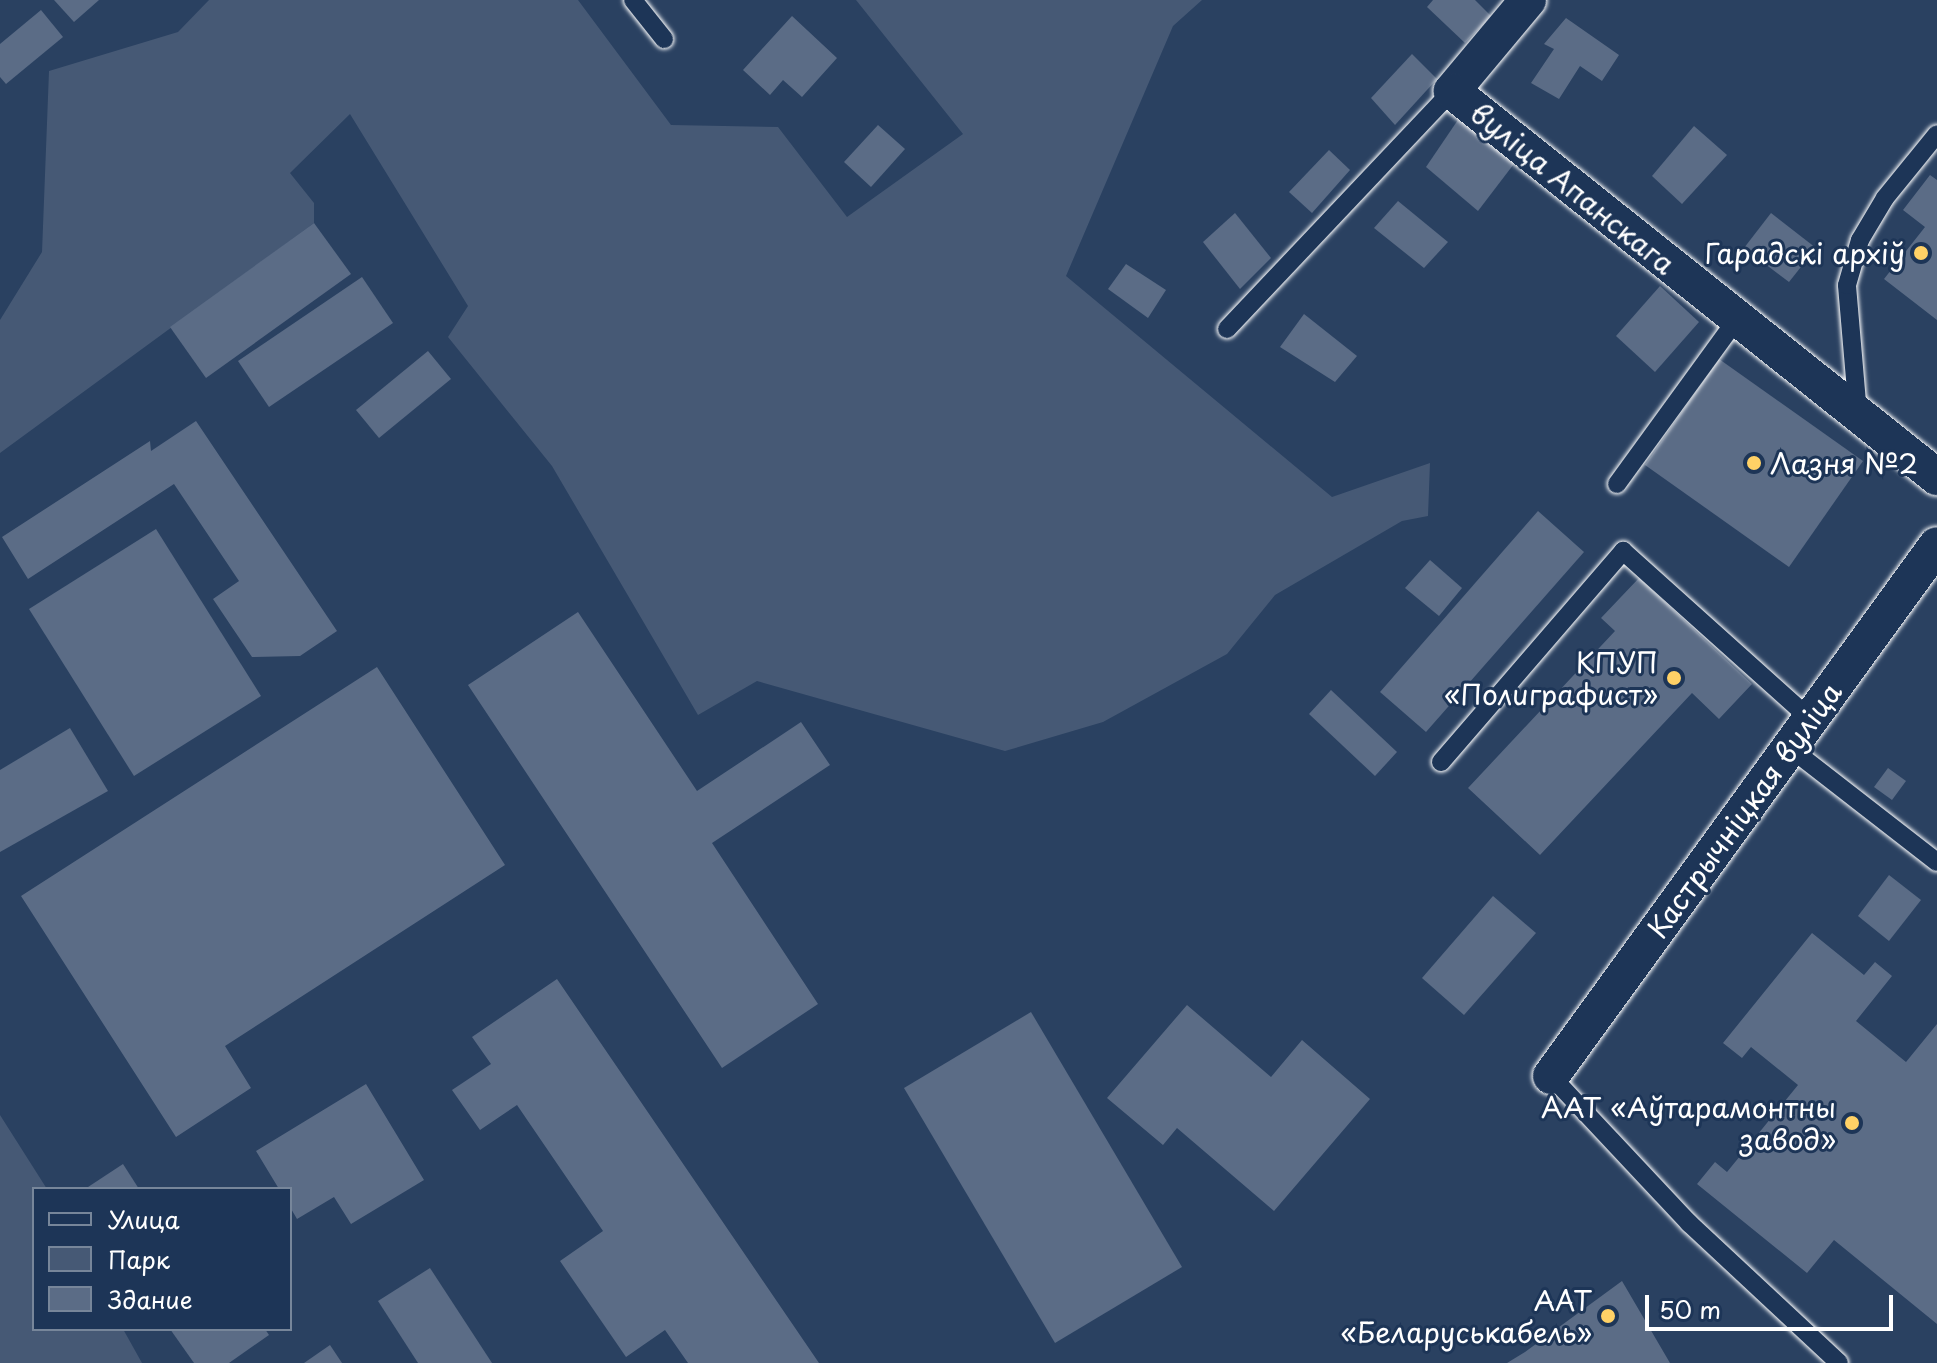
<!DOCTYPE html>
<meta charset="utf-8">
<style>
body{margin:0}
#map{position:relative;width:1937px;height:1363px;overflow:hidden;background:#2a4161;font-family:"Playpen Sans",sans-serif}
div>[style]{position:absolute}
[style*='--x']{left:calc(var(--x)*1px);top:calc(var(--y)*1px);width:calc(var(--w)*1px);rotate:calc(var(--a)*1deg)}
.green>*{inset:0;background:#465975}
.building>*{inset:0;background:#5b6c86}
.roads{filter:drop-shadow(0 0 2px #fff) drop-shadow(0 0 2px #fff)}
.lane>*{height:18px;margin:-9px;padding:0 9px;transform-origin:9px;border-radius:9px;background:#1d3557}
.street>*{height:36px;margin:-18px;padding:0 18px;transform-origin:18px;border-radius:18px;background:#1d3557}
.dots>*{width:22px;height:22px;translate:-50% -50%;box-sizing:border-box;border:4px solid #1d3557;border-radius:50%}
span{translate:-50% -50%;white-space:nowrap;text-align:center;line-height:1.15;-webkit-text-stroke:6px #1d3557;paint-order:stroke}
.street-label{font-size:28px;color:#fff}
.poi-label{font-size:28px;color:#fff}
.right{translate:-100% -50%;text-align:right}
.left{translate:0 -50%;text-align:left}
.legend{position:absolute;left:32px;top:1187px;width:260px;height:144px;box-sizing:border-box;background:#1d3557;border:2px solid #77869a;margin:0;padding:10px 14px;list-style:none;font-size:24px;color:#fff}
.legend li{display:flex;align-items:center;gap:16px;height:40px}
.legend b{width:40px;border:2px solid #77869a}
.scale{position:absolute;left:1645px;top:1295px;width:248px;height:36px;box-sizing:border-box;border:4px solid #fff;border-top:0;padding-left:10px;font-size:24px;line-height:28px;white-space:nowrap;color:#fff;-webkit-text-stroke:6px #1d3557;paint-order:stroke}
</style>
<div id="map">
<div class="green">
<i style="clip-path:polygon(209px 0,578px 0,671px 125px,778px 127px,847px 217px,963px 134px,856px 0,1202px 0,1173px 26px,1066px 276px,1332px 497px,1430px 463px,1428px 516px,1402px 521px,1275px 595px,1227px 654px,1103px 722px,1005px 751px,757px 681px,698px 715px,552px 466px,448px 337px,468px 306px,350px 114px,290px 173px,314px 203px,314px 223px,0 453px,0 320px,42px 252px,49px 71px,178px 32px)"></i>
<i style="clip-path:polygon(0 1115px,47px 1189px,34px 1189px,34px 1329px,123px 1329px,142px 1363px,0 1363px)"></i>
</div>
<div class="building">
<i style="clip-path:polygon(54px 0,99px 0,74px 22px)"></i>
<i style="clip-path:polygon(1433px 0,1475px 0,1491px 16px,1465px 43px,1427px 7px)"></i>
<i style="clip-path:polygon(41px 10px,63px 37px,6px 84px,0 77px,0 44px)"></i>
<i style="clip-path:polygon(792px 16px,837px 58px,802px 97px,783px 80px,770px 95px,743px 70px)"></i>
<i style="clip-path:polygon(1566px 18px,1619px 55px,1602px 81px,1580px 66px,1559px 99px,1531px 83px,1554px 49px,1544px 44px)"></i>
<i style="clip-path:polygon(1412px 54px,1437px 79px,1395px 125px,1371px 98px)"></i>
<i style="clip-path:polygon(1464px 111px,1523px 152px,1478px 211px,1426px 167px)"></i>
<i style="clip-path:polygon(878px 125px,905px 149px,871px 187px,844px 162px)"></i>
<i style="clip-path:polygon(1694px 126px,1727px 155px,1682px 204px,1652px 176px)"></i>
<i style="clip-path:polygon(1329px 150px,1350px 170px,1312px 213px,1289px 192px)"></i>
<i style="clip-path:polygon(1930px 175px,1937px 180px,1937px 320px,1884px 279px,1925px 227px,1903px 210px)"></i>
<i style="clip-path:polygon(1398px 201px,1448px 242px,1424px 268px,1374px 228px)"></i>
<i style="clip-path:polygon(1235px 213px,1271px 258px,1240px 289px,1203px 242px)"></i>
<i style="clip-path:polygon(1771px 213px,1816px 248px,1789px 282px,1744px 248px)"></i>
<i style="clip-path:polygon(314px 223px,351px 274px,206px 378px,170px 327px)"></i>
<i style="clip-path:polygon(1126px 264px,1166px 290px,1148px 318px,1108px 289px)"></i>
<i style="clip-path:polygon(362px 277px,393px 323px,269px 407px,238px 361px)"></i>
<i style="clip-path:polygon(1660px 286px,1699px 322px,1655px 372px,1616px 336px)"></i>
<i style="clip-path:polygon(1304px 314px,1357px 356px,1335px 382px,1280px 347px)"></i>
<i style="clip-path:polygon(428px 351px,451px 379px,379px 438px,356px 410px)"></i>
<i style="clip-path:polygon(1719px 359px,1863px 461px,1789px 567px,1645px 465px)"></i>
<i style="clip-path:polygon(196px 421px,337px 631px,300px 656px,252px 657px,213px 599px,239px 581px,174px 484px,28px 579px,2px 537px,150px 441px,151px 451px)"></i>
<i style="clip-path:polygon(1538px 511px,1584px 552px,1426px 732px,1380px 692px)"></i>
<i style="clip-path:polygon(156px 529px,261px 696px,134px 776px,29px 609px)"></i>
<i style="clip-path:polygon(1430px 560px,1462px 588px,1439px 616px,1405px 588px)"></i>
<i style="clip-path:polygon(1639px 578px,1752px 684px,1719px 719px,1692px 693px,1540px 855px,1468px 788px,1615px 631px,1601px 618px)"></i>
<i style="clip-path:polygon(578px 612px,697px 791px,801px 722px,830px 765px,712px 843px,818px 1004px,722px 1068px,468px 685px)"></i>
<i style="clip-path:polygon(377px 667px,505px 865px,225px 1046px,251px 1088px,176px 1137px,21px 896px)"></i>
<i style="clip-path:polygon(1331px 690px,1397px 752px,1375px 776px,1309px 714px)"></i>
<i style="clip-path:polygon(70px 728px,108px 791px,0 852px,0 770px)"></i>
<i style="clip-path:polygon(1888px 768px,1906px 781px,1892px 800px,1874px 787px)"></i>
<i style="clip-path:polygon(1889px 875px,1921px 900px,1889px 941px,1858px 916px)"></i>
<i style="clip-path:polygon(1493px 896px,1536px 933px,1464px 1015px,1422px 978px)"></i>
<i style="clip-path:polygon(1812px 933px,1864px 975px,1875px 962px,1892px 976px,1856px 1021px,1906px 1062px,1937px 1024px,1937px 1324px,1834px 1240px,1807px 1273px,1697px 1184px,1715px 1162px,1727px 1172px,1798px 1085px,1751px 1047px,1742px 1058px,1723px 1043px)"></i>
<i style="clip-path:polygon(557px 979px,819px 1363px,688px 1363px,665px 1330px,626px 1357px,560px 1261px,603px 1231px,517px 1105px,480px 1130px,452px 1090px,491px 1064px,472px 1037px)"></i>
<i style="clip-path:polygon(1187px 1005px,1271px 1077px,1302px 1040px,1370px 1099px,1274px 1211px,1177px 1128px,1163px 1145px,1107px 1098px)"></i>
<i style="clip-path:polygon(1031px 1012px,1182px 1267px,1055px 1343px,904px 1088px)"></i>
<i style="clip-path:polygon(366px 1084px,424px 1180px,351px 1224px,334px 1197px,297px 1219px,290px 1207px,290px 1189px,279px 1189px,256px 1151px)"></i>
<i style="clip-path:polygon(123px 1164px,139px 1189px,85px 1189px)"></i>
<i style="clip-path:polygon(430px 1268px,492px 1363px,418px 1363px,378px 1301px)"></i>
<i style="clip-path:polygon(1622px 1281px,1670px 1363px,1507px 1363px,1525px 1352px)"></i>
<i style="clip-path:polygon(170px 1329px,265px 1329px,269px 1335px,229px 1363px,194px 1363px)"></i>
<i style="clip-path:polygon(330px 1345px,342px 1363px,304px 1363px)"></i>
</div>
<div class="roads">
<div class="lane">
<i style="--x:633;--y:0;--w:50;--a:51.5"></i>
<i style="--x:1227;--y:329;--w:328;--a:-46.6"></i>
<i style="--x:1858;--y:414;--w:129;--a:-94.9"></i>
<i style="--x:1847;--y:285;--w:47;--a:-73.9"></i>
<i style="--x:1860;--y:240;--w:49;--a:-59.2"></i>
<i style="--x:1885;--y:198;--w:82;--a:-50.9"></i>
<i style="--x:1617;--y:484;--w:204;--a:-54"></i>
<i style="--x:1790;--y:748;--w:186;--a:37.8"></i>
<i style="--x:1441;--y:762;--w:279;--a:-49.2"></i>
<i style="--x:1623;--y:551;--w:251;--a:41.9"></i>
<i style="--x:1551;--y:1076;--w:202;--a:46.8"></i>
<i style="--x:1689;--y:1223;--w:205;--a:43"></i>
</div>
<div class="street">
<i style="--x:1528;--y:0;--w:119;--a:129.9"></i>
<i style="--x:1452;--y:91;--w:620;--a:38.52"></i>
<i style="--x:1551;--y:1076;--w:656;--a:-53.99"></i>
</div>
</div>
<div class="dots">
<i style="left:1921px;top:253px;background:#ffd166"></i>
<i style="left:1754px;top:463px;background:#ffd166"></i>
<i style="left:1674px;top:678px;background:#ffd166"></i>
<i style="left:1852px;top:1123px;background:#ffd166"></i>
<i style="left:1608px;top:1316px;background:#ffd166"></i>
</div>
<div class="street-label">
<span style="left:1573px;top:188px;rotate:39deg">вуліца Апанскага</span>
<span style="left:1744px;top:810px;rotate:-54deg">Кастрычніцкая вуліца</span>
</div>
<div class="poi-label">
<span class="right" style="left:1905px;top:253px">Гарадскі архіў</span>
<span class="left" style="left:1770px;top:463px">Лазня №2</span>
<span class="right" style="left:1658px;top:678px">КПУП<br>«Полиграфист»</span>
<span class="right" style="left:1836px;top:1123px">ААТ «Аўтарамонтны<br>завод»</span>
<span class="right" style="left:1592px;top:1316px">ААТ<br>«Беларуськабель»</span>
</div>
<ul class="legend">
<li><b style="height:10px;background:#1d3557"></b>Улица</li>
<li><b style="height:22px;background:#465975"></b>Парк</li>
<li><b style="height:22px;background:#5b6c86"></b>Здание</li>
</ul>
<div class="scale">50 m</div>
</div>
